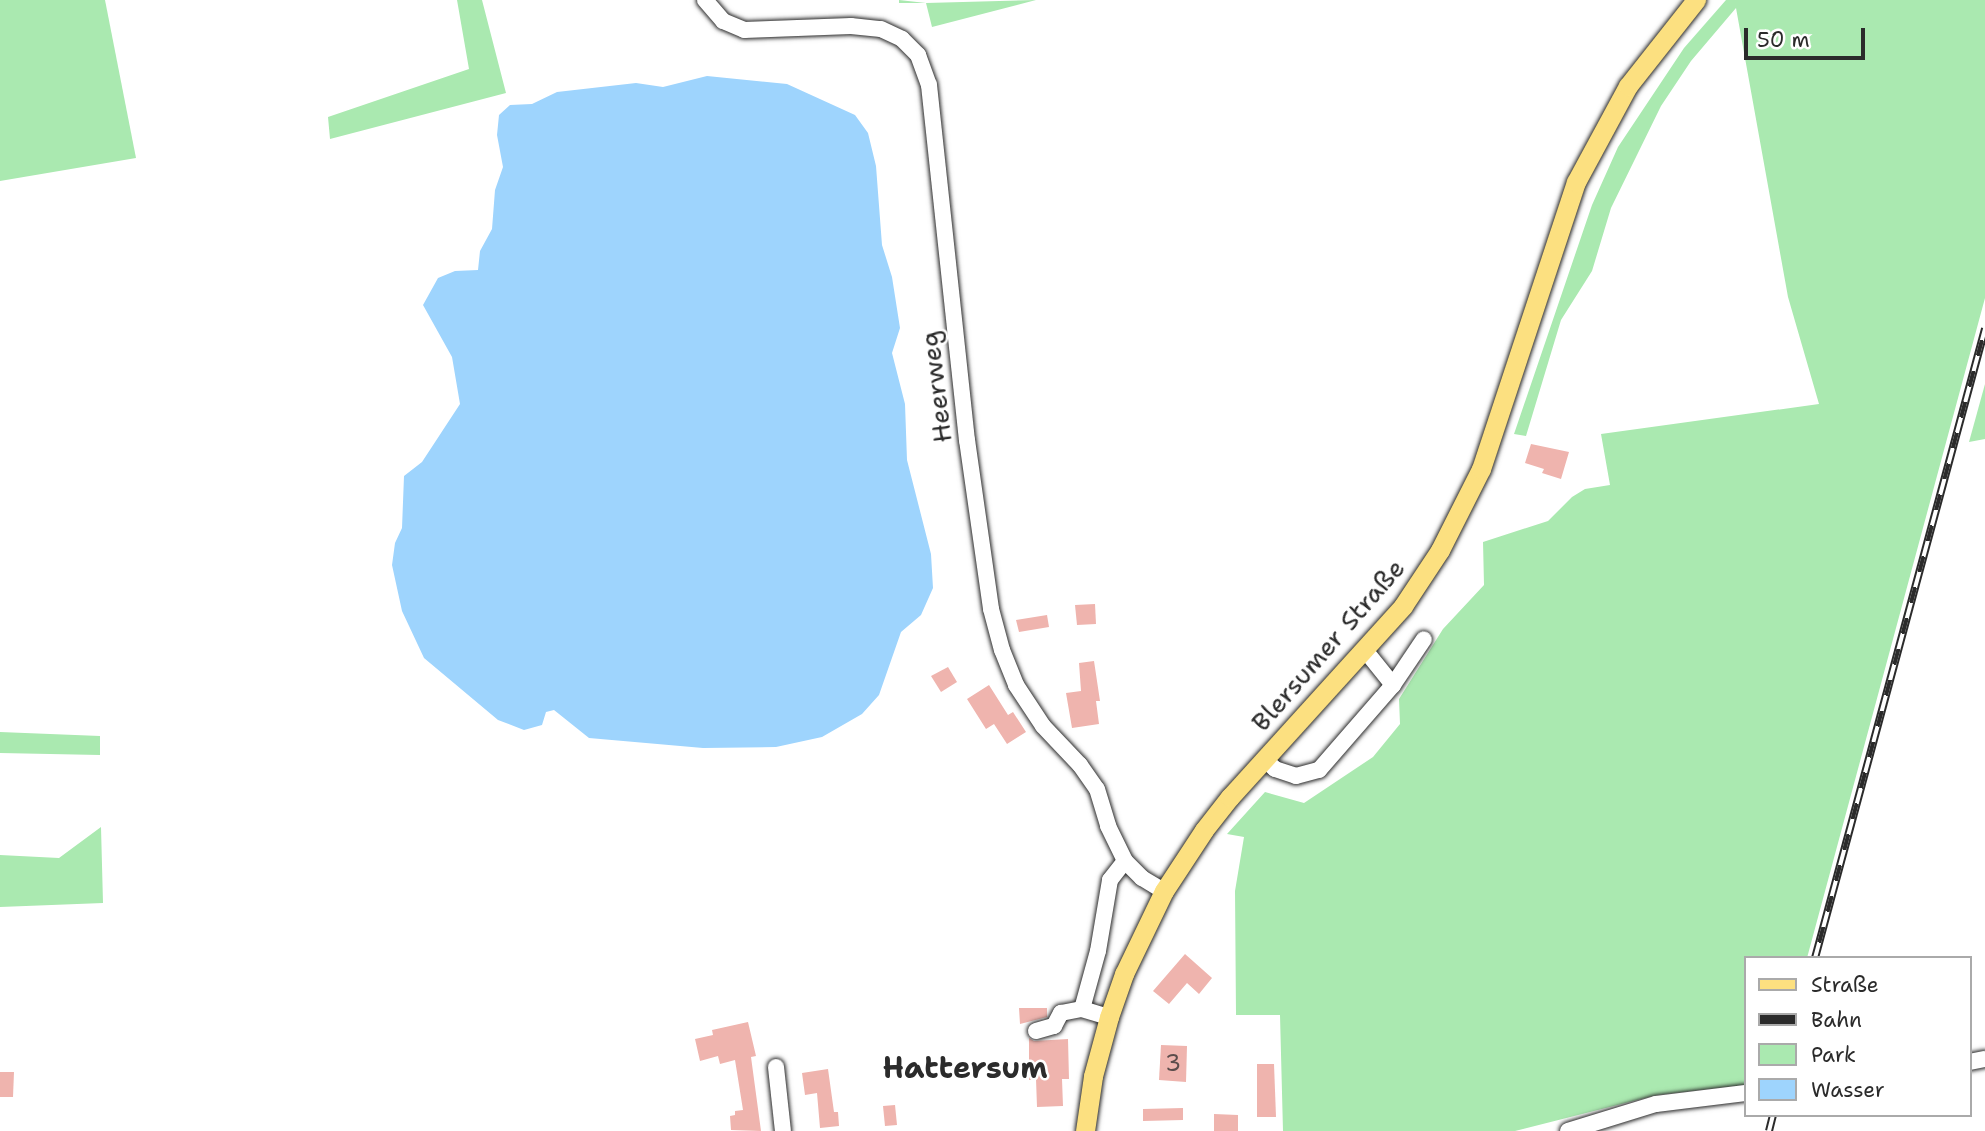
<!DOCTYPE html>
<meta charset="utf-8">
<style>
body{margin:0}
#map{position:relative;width:1985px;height:1131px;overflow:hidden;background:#fff;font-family:"Shantell Sans",sans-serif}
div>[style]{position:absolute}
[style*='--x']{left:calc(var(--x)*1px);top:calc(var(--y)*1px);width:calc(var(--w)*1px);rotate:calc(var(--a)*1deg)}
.green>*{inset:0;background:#aae9b0}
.water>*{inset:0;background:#9ed4fd}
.building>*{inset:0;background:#efb4ae}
.roads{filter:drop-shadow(0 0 2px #2b2b2b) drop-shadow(0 0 2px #2b2b2b)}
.minor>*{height:16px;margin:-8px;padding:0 8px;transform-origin:8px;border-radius:8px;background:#fff}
.major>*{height:19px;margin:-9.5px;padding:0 9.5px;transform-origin:9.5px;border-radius:9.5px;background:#fce080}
.rail>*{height:8px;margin-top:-4px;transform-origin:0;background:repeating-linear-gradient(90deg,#fff 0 16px,#2b2b2b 0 32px);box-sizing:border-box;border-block:2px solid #2b2b2b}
span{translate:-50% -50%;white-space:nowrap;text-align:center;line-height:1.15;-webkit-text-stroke:5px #fff;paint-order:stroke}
.number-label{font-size:23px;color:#5c4d4c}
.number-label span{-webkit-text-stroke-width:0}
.street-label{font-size:26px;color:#2b2b2b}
.quarter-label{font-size:30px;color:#2b2b2b;font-weight:700}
.legend{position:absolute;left:1744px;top:956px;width:228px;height:161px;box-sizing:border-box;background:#fff;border:2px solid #aaa;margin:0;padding:9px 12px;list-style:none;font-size:21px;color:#2b2b2b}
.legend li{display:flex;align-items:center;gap:14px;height:35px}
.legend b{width:35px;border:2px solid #aaa}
.scale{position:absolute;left:1744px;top:28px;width:121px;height:32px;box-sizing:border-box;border:4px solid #2b2b2b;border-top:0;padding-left:9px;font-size:21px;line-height:24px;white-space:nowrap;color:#2b2b2b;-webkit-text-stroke:5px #fff;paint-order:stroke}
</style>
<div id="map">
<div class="green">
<i style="clip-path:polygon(0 0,105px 0,136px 158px,0 181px)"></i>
<i style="clip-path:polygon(457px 0,482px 0,506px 93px,330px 139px,328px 117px,469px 69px)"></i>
<i style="clip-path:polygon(899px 0,926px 3px,1036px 0,932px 27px,926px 3px,899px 3px)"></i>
<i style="clip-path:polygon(1726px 0,1985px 0,1985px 298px,1807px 958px,1745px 958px,1745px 1085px,1657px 1095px,1515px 1131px,1283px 1131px,1280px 1015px,1236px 1015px,1235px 891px,1244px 837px,1227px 834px,1265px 792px,1304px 803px,1373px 757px,1400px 724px,1399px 699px,1443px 629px,1484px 585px,1483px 542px,1548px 521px,1572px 497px,1585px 489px,1610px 485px,1601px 434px,1819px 404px,1788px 297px,1736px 8px,1691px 61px,1661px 106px,1611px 208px,1592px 271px,1561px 320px,1526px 436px,1514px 434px,1592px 205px,1618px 147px,1684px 48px)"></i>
<i style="clip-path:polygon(1985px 384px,1985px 439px,1969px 442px)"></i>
<i style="clip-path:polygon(0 732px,100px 736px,100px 755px,0 753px)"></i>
<i style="clip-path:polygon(101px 827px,103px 903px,0 907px,0 855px,59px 858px)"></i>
</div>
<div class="water">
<i style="clip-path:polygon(707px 76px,787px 84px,855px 115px,868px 133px,876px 166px,882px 245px,892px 277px,900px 328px,892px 353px,905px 404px,907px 460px,931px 554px,933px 588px,921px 615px,901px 632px,879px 695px,862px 714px,822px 737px,776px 747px,703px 748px,589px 738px,554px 710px,546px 712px,542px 725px,524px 730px,498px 720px,424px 658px,402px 611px,392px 565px,395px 543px,402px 528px,404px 476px,422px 462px,460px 404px,452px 357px,423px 305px,438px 278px,455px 271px,478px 270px,480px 251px,492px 229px,495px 190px,503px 167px,497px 135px,499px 115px,510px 105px,532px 104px,557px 92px,636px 83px,663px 87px)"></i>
</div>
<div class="building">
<i style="clip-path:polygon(1531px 444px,1569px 452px,1561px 479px,1542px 473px,1544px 469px,1525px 463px)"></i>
<i style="clip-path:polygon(1095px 604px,1096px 624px,1077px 625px,1075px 605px)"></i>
<i style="clip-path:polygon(1047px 615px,1049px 627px,1019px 632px,1016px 620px)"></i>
<i style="clip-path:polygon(1094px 661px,1100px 701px,1096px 701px,1099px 724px,1072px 728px,1066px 693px,1081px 691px,1079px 663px)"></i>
<i style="clip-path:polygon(948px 667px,957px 682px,941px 692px,931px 676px)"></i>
<i style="clip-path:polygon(989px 685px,1008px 715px,1013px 712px,1026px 732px,1007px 744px,994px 724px,986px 729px,967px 699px)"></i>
<i style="clip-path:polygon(1185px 954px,1212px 978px,1199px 994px,1187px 983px,1169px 1004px,1153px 991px)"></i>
<i style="clip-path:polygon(1019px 1008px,1047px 1008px,1047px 1017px,1020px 1024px)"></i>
<i style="clip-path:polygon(748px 1022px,756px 1056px,751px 1057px,761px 1131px,731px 1130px,730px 1116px,735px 1115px,735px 1111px,743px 1110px,735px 1060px,720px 1064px,718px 1056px,700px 1061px,695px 1039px,713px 1035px,712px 1030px)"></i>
<i style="clip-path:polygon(1029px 1038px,1034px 1041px,1068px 1039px,1069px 1079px,1062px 1079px,1063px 1106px,1037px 1107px,1036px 1079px,1029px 1080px)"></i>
<i style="clip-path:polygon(1161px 1045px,1187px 1046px,1186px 1082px,1159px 1080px)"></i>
<i style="clip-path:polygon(1257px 1064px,1274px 1064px,1276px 1117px,1257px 1117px)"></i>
<i style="clip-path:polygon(828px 1069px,834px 1112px,838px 1112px,839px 1126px,820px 1128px,817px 1093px,805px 1095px,802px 1073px)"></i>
<i style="clip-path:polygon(0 1072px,14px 1072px,13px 1097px,0 1097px)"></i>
<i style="clip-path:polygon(895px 1105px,897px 1125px,885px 1126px,883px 1106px)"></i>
<i style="clip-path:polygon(1183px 1108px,1183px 1120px,1143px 1121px,1143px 1109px)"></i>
<i style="clip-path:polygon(1214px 1114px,1238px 1115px,1238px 1131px,1214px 1131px)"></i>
</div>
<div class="roads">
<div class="minor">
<i style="--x:705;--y:0;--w:28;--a:49"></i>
<i style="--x:723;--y:21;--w:23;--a:23"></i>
<i style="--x:744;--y:30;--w:107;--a:-2.1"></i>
<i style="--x:851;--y:26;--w:30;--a:6"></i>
<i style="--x:881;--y:29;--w:23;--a:25"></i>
<i style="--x:902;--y:39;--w:23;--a:45"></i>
<i style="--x:918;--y:55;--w:32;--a:70"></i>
<i style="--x:929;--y:85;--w:357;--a:83.9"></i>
<i style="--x:967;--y:440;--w:171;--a:81.9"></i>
<i style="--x:991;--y:609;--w:42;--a:75"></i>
<i style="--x:1002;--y:650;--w:38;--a:68"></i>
<i style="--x:1016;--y:685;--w:49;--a:56.6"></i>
<i style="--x:1043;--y:726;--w:54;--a:46.5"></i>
<i style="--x:1080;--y:765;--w:29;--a:55"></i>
<i style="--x:1097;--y:789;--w:39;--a:73"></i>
<i style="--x:1108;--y:826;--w:39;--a:64"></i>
<i style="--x:1125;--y:861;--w:24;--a:45"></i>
<i style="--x:1142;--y:878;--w:26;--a:31"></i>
<i style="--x:1393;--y:685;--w:55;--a:-56"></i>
<i style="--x:1264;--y:759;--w:15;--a:42"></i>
<i style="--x:1275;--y:769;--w:22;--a:18"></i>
<i style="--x:1296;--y:776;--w:24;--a:-15"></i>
<i style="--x:1319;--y:770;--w:113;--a:-49"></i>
<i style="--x:1393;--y:685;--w:45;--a:-128.7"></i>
<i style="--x:1082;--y:1009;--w:60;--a:-74.6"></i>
<i style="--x:1098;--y:951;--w:72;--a:-80.4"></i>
<i style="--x:1110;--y:880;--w:24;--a:-52"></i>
<i style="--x:1036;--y:1031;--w:19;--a:-16"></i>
<i style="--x:1054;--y:1026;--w:15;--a:-62"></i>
<i style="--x:1061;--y:1013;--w:21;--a:-11"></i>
<i style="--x:1082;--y:1009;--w:28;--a:17"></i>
<i style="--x:1969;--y:1062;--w:16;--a:-11"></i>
<i style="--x:776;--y:1067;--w:64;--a:83.8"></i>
<i style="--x:1568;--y:1131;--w:92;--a:-17.1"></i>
<i style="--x:1656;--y:1104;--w:90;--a:-7"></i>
</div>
<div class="major">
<i style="--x:1085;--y:1131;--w:56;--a:-81.7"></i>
<i style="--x:1093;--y:1076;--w:61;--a:-74.8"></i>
<i style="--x:1109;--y:1017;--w:46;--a:-70.8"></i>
<i style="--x:1124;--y:974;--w:92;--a:-64.3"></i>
<i style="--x:1164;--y:891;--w:73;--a:-56.7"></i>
<i style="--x:1204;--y:830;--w:42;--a:-51.8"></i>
<i style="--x:1230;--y:797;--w:258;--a:-47.8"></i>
<i style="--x:1403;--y:606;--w:67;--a:-56.5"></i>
<i style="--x:1440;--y:550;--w:91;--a:-63.2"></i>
<i style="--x:1481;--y:469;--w:302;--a:-71.7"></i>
<i style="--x:1576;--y:182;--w:109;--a:-61.6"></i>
<i style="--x:1628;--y:86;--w:110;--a:-51.7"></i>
</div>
</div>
<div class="rail">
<i style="--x:1815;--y:958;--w:652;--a:-74.88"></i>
<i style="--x:1769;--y:1131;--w:16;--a:-76"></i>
</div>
<div class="number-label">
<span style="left:1173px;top:1063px">3</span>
</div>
<div class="street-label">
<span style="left:936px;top:387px;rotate:-97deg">Heerweg</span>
<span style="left:1328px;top:645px;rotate:-49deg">Blersumer Straße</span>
</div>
<div class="quarter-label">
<span style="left:965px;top:1068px">Hattersum</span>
</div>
<ul class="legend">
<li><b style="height:9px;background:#fce080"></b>Straße</li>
<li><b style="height:9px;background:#2b2b2b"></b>Bahn</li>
<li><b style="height:19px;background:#aae9b0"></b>Park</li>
<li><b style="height:19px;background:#9ed4fd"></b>Wasser</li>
</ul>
<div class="scale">50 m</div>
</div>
